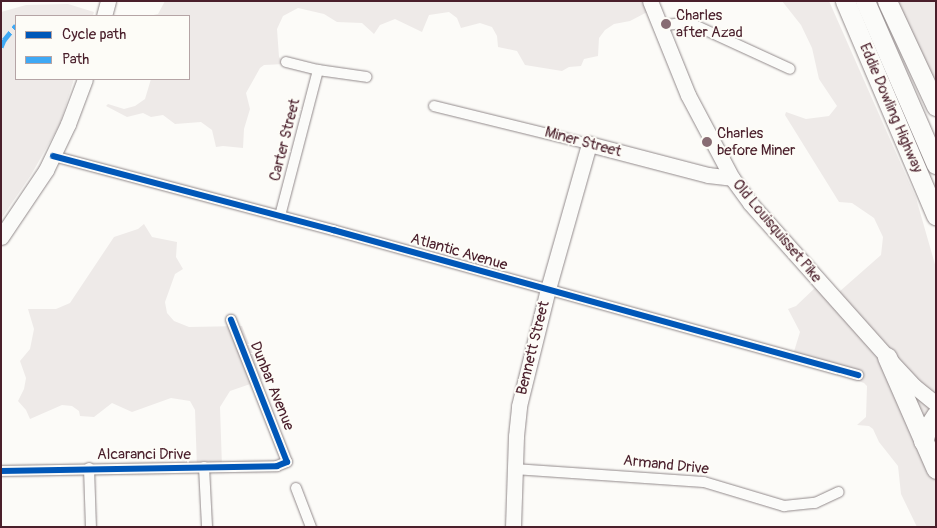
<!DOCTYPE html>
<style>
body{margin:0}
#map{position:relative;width:937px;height:528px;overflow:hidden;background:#fcfbf8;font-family:Pangolin,sans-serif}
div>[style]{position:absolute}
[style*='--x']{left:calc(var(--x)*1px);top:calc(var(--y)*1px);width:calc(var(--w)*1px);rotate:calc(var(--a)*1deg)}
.green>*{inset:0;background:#eeeae8}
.roads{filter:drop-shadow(0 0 1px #928a8b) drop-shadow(0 0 1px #928a8b)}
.street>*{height:10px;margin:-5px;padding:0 5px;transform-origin:5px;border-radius:5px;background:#fbfbf9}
.secondary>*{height:15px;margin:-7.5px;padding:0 7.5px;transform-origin:7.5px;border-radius:7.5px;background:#fbfbf9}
.highway>*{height:19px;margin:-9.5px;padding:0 9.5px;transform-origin:9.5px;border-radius:9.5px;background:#fbfbf9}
.quiet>*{height:5px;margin-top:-2.5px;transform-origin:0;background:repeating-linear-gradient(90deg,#3fa9f5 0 10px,transparent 0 15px)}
.cycleway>*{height:6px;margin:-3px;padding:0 3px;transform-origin:3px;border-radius:3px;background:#0057b8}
.dots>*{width:14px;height:14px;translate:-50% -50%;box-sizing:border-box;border:2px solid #fdfcf7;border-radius:50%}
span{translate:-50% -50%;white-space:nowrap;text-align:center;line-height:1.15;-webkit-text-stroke:4px #fdfcf7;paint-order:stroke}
.poi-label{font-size:15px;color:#4a1f2b}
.left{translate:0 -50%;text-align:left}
.street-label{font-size:15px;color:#4a1f2b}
.frame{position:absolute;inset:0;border:2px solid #4a1f2b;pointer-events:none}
.legend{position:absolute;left:15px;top:15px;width:175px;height:65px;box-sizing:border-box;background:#fdfcf7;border:1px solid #b5a4a5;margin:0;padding:6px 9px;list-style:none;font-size:15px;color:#4a1f2b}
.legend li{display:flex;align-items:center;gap:10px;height:25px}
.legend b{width:25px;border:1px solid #b5a4a5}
</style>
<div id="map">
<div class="green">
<i style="clip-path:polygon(165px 1px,650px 1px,653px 9px,630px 21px,614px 24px,605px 30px,599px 38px,598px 56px,584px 59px,581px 66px,569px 67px,562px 71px,525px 65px,517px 51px,498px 47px,497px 36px,492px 27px,480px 23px,461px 28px,457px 18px,449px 12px,429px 15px,422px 32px,395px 19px,380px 25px,374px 34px,362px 23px,337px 22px,324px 14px,298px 8px,283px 16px,277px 29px,279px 57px,285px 64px,264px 65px,260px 68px,246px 93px,250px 109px,244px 129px,243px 148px,223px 146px,216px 147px,212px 130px,201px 122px,175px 124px,163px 115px,151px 117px,143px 113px,127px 117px,106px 106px,108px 104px,124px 109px,135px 106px,145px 99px,151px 79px,189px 79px,189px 16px,149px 16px,158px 14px)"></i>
<i style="clip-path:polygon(782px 1px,829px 1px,916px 198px,936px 268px,936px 415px,924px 415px,924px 437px,936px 466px,936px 527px,917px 527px,901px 494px,898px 466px,879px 442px,873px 429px,869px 426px,857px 425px,866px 417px,867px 386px,864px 383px,792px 358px,800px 332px,788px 309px,796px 306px,817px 286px,831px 299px,881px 255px,883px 237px,874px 218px,852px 203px,839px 202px,785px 115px,786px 112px,806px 119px,829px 116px,837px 106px,819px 79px,812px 48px,801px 25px)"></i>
<i style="clip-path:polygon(888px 1px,936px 1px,936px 103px)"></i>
<i style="clip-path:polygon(68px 4px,94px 12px,93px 16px,16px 16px,16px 79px,74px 79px,60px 124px,31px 175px,1px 219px,1px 12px,26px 5px)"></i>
<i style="clip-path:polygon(144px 224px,152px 237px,177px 242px,176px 257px,183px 269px,175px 274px,165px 302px,167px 313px,174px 321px,189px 327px,242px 326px,261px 374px,262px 380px,230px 391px,220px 407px,222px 467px,197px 469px,195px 410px,190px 401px,171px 398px,132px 412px,112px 403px,94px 417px,80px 416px,79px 411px,72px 406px,62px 405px,30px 419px,26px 410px,18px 401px,24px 389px,26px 378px,20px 361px,30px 349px,34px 329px,28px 309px,56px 309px,70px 303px,114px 237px,138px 229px)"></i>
</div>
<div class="roads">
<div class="street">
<i style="--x:660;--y:26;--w:28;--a:-8"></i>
<i style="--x:688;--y:22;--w:112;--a:24.7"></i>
<i style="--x:286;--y:62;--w:33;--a:14"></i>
<i style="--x:318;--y:70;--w:49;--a:8.1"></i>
<i style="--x:434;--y:106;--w:160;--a:13.8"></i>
<i style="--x:53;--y:156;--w:290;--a:14.8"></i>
<i style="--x:333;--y:230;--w:545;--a:15.44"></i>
<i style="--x:280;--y:216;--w:151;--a:-75.4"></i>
<i style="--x:204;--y:467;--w:60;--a:87.1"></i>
<i style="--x:89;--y:468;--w:59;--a:88.1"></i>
<i style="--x:514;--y:469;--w:190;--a:3.9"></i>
<i style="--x:704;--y:482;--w:84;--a:16.7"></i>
<i style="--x:784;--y:506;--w:31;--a:-6"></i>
<i style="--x:815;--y:503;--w:26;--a:-25"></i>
<i style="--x:1;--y:471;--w:276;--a:-1"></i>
<i style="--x:277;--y:466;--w:11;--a:-22"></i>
<i style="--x:287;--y:462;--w:153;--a:-111.5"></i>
<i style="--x:296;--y:488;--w:42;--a:69"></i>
</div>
<div class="secondary">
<i style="--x:650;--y:1;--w:101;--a:68"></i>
<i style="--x:688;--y:95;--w:94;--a:62.1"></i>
<i style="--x:732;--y:178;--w:31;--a:54"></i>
<i style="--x:750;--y:203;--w:206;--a:48.3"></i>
<i style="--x:887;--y:357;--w:40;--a:47"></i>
<i style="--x:914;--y:386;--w:28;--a:39"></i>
<i style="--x:104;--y:16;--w:16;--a:-75"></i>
<i style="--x:1;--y:237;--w:81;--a:-56.1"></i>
<i style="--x:46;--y:170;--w:51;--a:-64.4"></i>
<i style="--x:68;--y:124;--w:48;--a:-69.3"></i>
<i style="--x:513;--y:527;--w:91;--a:-88.1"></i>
<i style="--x:516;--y:436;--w:30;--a:-84"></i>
<i style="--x:519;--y:406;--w:121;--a:-76.1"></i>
<i style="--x:548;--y:289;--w:151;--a:-74.2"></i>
<i style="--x:589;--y:144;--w:123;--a:14.6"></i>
<i style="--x:708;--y:175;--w:24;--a:7"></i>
</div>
<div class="highway">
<i style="--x:845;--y:1;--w:233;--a:67"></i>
<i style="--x:865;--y:1;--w:178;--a:66.5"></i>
<i style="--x:887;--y:1;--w:116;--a:65"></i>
<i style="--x:887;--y:357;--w:122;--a:66.4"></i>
<i style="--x:923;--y:441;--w:13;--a:-72"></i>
<i style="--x:927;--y:429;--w:17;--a:-57"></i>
</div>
</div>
<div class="quiet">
<i style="--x:1;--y:47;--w:8;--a:-67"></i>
<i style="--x:4;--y:40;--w:19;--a:-51"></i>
</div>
<div class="cycleway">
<i style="--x:53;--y:156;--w:290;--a:14.8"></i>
<i style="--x:333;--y:230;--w:545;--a:15.44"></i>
<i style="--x:1;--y:471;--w:276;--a:-1"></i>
<i style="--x:277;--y:466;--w:11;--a:-22"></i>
<i style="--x:287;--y:462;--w:153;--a:-111.5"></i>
</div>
<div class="dots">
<i style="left:666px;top:24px;background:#886c73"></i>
<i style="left:707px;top:142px;background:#886c73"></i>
</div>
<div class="poi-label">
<span class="left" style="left:676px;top:24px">Charles<br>after Azad</span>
<span class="left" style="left:717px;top:142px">Charles<br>before Miner</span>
</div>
<div class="street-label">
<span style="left:891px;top:108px;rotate:67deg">Eddie Dowling Highway</span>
<span style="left:285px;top:140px;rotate:-76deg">Carter Street</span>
<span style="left:583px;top:142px;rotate:15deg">Miner Street</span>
<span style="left:777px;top:231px;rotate:50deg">Old Louisquisset Pike</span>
<span style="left:459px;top:252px;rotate:16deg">Atlantic Avenue</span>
<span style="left:533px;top:348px;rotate:-76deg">Bennett Street</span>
<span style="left:272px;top:386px;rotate:68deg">Dunbar Avenue</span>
<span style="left:144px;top:455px">Alcaranci Drive</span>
<span style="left:666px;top:465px;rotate:6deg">Armand Drive</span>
</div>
<div class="frame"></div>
<ul class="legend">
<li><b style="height:6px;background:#0057b8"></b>Cycle path</li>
<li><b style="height:6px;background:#3fa9f5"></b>Path</li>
</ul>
</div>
